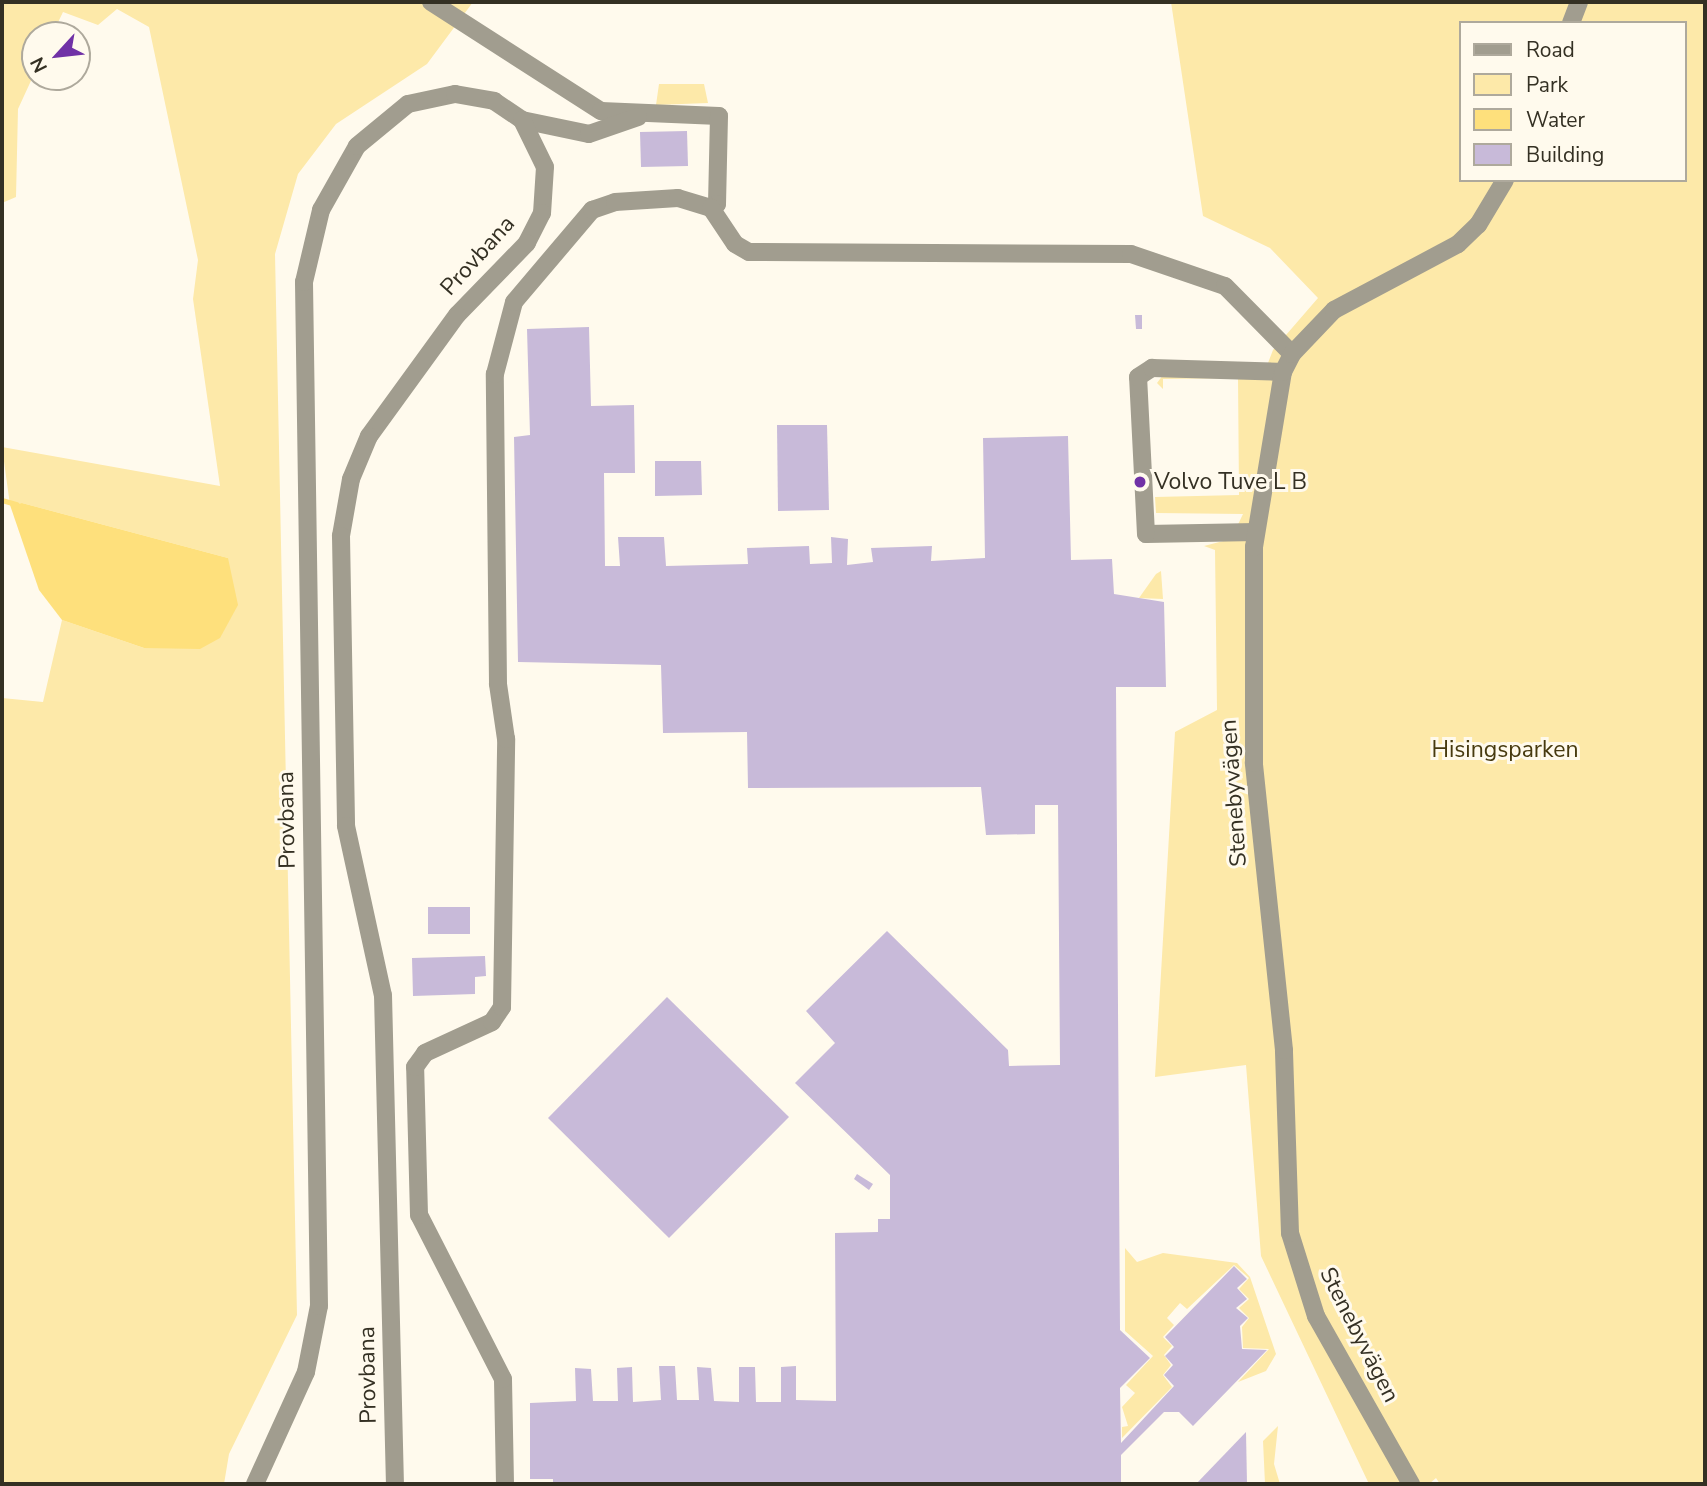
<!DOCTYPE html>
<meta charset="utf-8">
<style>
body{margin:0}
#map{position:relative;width:1707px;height:1486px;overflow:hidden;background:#fffaed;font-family:"Nunito Sans",sans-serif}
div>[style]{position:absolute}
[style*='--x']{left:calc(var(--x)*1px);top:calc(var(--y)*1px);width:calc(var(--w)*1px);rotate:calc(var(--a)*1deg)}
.green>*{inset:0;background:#fde9a9}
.water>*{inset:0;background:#fee07c}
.stream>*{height:4.5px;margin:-2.25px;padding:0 2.25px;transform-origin:2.25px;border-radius:2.25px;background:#fee07c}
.building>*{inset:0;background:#c8bad9}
.minor>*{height:18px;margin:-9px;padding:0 9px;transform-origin:9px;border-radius:9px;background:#a19d8f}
.dots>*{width:19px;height:19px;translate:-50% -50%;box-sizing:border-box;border:4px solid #fffaed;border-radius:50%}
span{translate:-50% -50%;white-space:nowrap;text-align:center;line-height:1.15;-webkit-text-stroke:6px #fffaed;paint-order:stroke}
.street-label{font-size:23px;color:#343023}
.poi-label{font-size:23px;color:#343023}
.left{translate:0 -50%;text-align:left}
.park-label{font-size:23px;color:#473a0f}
.frame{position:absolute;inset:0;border:4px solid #343023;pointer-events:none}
.legend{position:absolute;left:1459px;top:21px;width:228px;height:161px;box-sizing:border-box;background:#fffaed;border:2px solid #aea99c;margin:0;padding:9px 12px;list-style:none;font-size:21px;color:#343023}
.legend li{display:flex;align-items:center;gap:14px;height:35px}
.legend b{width:35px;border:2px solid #aea99c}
.north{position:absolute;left:21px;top:21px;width:70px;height:70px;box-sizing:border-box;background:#fffaed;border:2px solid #aea99c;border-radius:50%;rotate:243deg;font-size:19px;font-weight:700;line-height:28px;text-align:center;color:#343023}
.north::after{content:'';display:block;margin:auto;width:24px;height:32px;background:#7031a6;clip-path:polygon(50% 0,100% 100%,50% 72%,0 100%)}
</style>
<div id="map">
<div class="green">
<i style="clip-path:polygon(2px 2px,473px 2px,427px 64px,336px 124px,298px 174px,275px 254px,297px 1315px,229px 1454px,224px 1484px,2px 1484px,2px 698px,43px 702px,62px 620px,144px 648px,228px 558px,22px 503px,10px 505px,2px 447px,220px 486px,193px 299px,198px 260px,149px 27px,117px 9px,98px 25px,63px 12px,52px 35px,35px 35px,35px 72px,18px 109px,16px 197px,2px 203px)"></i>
<i style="clip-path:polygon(evenodd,1171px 2px,1705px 2px,1705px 1484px,1440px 1484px,1436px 1478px,1429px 1484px,1369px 1484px,1261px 1256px,1246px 1065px,1155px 1077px,1175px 732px,1217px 710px,1215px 550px,1204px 546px,1231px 539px,1243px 514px,1156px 513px,1155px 497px,1239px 495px,1238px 378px,1163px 379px,1163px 389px,1157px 383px,1163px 375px,1263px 376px,1273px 350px,1318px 298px,1270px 248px,1203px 216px,1171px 2px,1460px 23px,1684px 23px,1684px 180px,1460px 180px,1460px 23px)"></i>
<i style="clip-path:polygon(659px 84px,704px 84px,708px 103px,656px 105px)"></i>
<i style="clip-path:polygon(1161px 571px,1163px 599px,1139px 598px,1156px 574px)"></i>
<i style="clip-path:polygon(1125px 1248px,1137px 1262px,1163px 1253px,1237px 1263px,1250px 1277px,1276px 1354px,1266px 1371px,1238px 1382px,1269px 1349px,1243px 1348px,1242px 1327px,1249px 1318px,1239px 1308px,1249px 1299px,1239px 1289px,1249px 1278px,1234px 1265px,1187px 1309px,1180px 1303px,1167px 1318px,1174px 1325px,1163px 1337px,1172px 1346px,1164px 1355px,1171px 1365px,1163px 1375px,1172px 1387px,1122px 1438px,1122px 1427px,1128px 1426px,1122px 1407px,1135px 1393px,1126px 1385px,1153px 1356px,1125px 1331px)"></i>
<i style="clip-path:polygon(1278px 1426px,1274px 1464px,1280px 1484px,1265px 1484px,1263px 1441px)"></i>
</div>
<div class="water">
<i style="clip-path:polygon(22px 503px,228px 558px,238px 605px,220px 638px,200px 649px,144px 648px,62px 620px,39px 590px,10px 505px)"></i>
</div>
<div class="stream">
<i style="--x:2;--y:500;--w:15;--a:16"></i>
</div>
<div class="building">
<i style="clip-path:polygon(687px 131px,688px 166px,641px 167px,640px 132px)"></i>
<i style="clip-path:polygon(1135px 315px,1142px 315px,1142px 329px,1136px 329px)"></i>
<i style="clip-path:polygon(589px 327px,591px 406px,634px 405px,635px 473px,604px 473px,605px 566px,620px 566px,618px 537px,664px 537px,666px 566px,748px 564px,747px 548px,809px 546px,810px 564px,832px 563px,831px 537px,848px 539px,847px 565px,873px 562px,871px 548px,932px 546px,931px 561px,985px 558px,983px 438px,1068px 436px,1071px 560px,1112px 559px,1114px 594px,1164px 602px,1166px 687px,1116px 687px,1120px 1330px,1150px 1358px,1120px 1388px,1121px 1443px,1174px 1386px,1164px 1375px,1173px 1365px,1165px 1356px,1174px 1347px,1165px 1337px,1234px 1266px,1247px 1279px,1237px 1288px,1247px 1299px,1236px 1308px,1248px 1318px,1240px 1326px,1242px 1349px,1267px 1350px,1193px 1426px,1179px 1412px,1164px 1412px,1121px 1455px,1121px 1484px,553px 1484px,553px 1479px,530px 1479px,530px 1403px,576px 1401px,575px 1368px,591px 1369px,593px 1401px,618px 1401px,617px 1368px,632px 1367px,633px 1402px,661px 1400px,659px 1366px,675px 1366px,677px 1400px,699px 1400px,697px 1367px,711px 1368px,714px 1401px,739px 1402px,739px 1367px,755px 1367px,756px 1402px,781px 1402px,781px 1367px,796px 1366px,796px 1400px,836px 1401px,835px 1233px,878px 1232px,878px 1219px,890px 1219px,890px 1175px,795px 1083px,835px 1043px,806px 1011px,887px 931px,1008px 1050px,1009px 1066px,1060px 1065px,1058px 805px,1035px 805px,1035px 834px,986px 835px,981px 787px,748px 788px,747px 732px,663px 733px,661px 665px,518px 662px,514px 437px,530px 435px,527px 329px)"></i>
<i style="clip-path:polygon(777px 425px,827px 425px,829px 510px,778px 511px)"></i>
<i style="clip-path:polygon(655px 461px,701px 461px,702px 495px,655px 496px)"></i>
<i style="clip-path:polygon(428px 907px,470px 907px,470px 934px,428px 934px)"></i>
<i style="clip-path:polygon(485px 956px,486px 976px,475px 977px,475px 994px,413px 996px,412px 958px)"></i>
<i style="clip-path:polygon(667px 997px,789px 1117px,669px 1238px,548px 1118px)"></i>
<i style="clip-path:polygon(857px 1174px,873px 1184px,869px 1190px,854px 1179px)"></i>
<i style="clip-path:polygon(1246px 1432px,1247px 1484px,1196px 1484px)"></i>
</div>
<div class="minor">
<i style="--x:431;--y:2;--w:202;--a:32.7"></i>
<i style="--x:601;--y:111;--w:118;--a:2.4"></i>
<i style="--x:719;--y:116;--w:88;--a:91.3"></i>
<i style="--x:717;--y:204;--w:7;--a:146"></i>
<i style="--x:1571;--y:23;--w:22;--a:-69"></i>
<i style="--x:522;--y:120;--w:68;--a:11.8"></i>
<i style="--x:589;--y:134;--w:52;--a:-19.1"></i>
<i style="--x:1256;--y:532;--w:110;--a:179"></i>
<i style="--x:1146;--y:534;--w:157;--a:-92.9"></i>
<i style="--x:1138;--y:377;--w:17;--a:-33"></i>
<i style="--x:1152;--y:368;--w:131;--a:1.7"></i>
<i style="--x:255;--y:1484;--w:123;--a:-65.5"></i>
<i style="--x:306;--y:1372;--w:67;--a:-78.9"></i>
<i style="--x:319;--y:1306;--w:1024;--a:-90.84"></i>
<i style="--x:304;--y:282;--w:74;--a:-76.7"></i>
<i style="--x:321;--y:210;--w:73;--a:-60.6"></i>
<i style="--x:357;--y:146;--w:66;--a:-39.5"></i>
<i style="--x:408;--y:104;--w:48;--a:-12"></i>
<i style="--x:455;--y:94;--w:40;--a:10"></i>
<i style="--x:494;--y:101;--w:34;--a:34"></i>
<i style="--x:522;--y:120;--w:52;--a:63.9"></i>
<i style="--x:545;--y:167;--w:46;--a:93.7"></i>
<i style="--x:542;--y:213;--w:34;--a:117"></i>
<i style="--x:527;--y:243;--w:100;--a:134.2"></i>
<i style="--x:457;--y:315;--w:150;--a:126"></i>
<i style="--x:369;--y:436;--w:47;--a:112.7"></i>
<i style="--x:351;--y:479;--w:58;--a:100"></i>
<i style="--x:341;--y:536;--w:290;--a:89"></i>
<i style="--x:346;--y:826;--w:173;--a:77.7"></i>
<i style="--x:383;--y:995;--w:489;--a:88.6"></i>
<i style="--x:505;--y:1484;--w:105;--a:-91.1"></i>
<i style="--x:503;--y:1379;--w:184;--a:-117.1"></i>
<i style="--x:419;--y:1215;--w:148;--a:-91.5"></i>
<i style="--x:415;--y:1067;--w:17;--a:-54"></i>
<i style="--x:425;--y:1053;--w:74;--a:-24.8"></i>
<i style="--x:492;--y:1022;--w:18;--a:-56"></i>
<i style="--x:502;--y:1007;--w:268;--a:-89.1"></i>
<i style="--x:506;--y:739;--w:56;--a:-98.3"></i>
<i style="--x:498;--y:684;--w:310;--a:-90.6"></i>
<i style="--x:495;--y:374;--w:74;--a:-75.2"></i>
<i style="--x:514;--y:302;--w:121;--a:-49.7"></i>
<i style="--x:592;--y:210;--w:24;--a:-19"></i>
<i style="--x:615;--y:202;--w:63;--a:-3.6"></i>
<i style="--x:678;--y:198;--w:34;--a:17"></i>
<i style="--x:711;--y:208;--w:43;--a:56.3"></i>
<i style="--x:735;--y:244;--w:16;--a:30"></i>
<i style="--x:749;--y:252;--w:382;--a:0.3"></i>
<i style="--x:1131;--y:254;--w:99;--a:18.8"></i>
<i style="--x:1225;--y:286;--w:95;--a:45.4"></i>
<i style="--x:1411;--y:1484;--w:193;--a:-119.5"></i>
<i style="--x:1316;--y:1316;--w:87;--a:-107.4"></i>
<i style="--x:1290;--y:1233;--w:183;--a:-91.9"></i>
<i style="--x:1284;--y:1050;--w:289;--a:-96"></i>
<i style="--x:1254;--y:763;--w:216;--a:-90"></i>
<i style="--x:1254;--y:547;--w:177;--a:-80.6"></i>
<i style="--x:1283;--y:372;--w:20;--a:-63"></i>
<i style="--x:1292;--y:354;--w:61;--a:-46.3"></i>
<i style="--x:1334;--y:310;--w:140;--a:-28"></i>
<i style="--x:1458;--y:244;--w:28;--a:-44"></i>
<i style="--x:1478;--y:225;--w:52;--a:-59"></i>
</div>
<div class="dots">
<i style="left:1140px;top:482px;background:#7031a6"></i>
</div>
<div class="street-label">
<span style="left:478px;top:256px;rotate:-48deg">Provbana</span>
<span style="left:1234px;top:793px;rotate:-94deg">Stenebyvägen</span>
<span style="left:287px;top:820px;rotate:-91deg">Provbana</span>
<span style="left:1359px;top:1335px;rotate:63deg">Stenebyvägen</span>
<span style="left:368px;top:1375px;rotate:-91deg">Provbana</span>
</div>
<div class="poi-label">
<span class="left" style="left:1154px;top:482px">Volvo Tuve L B</span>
</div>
<div class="park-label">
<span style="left:1505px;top:750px">Hisingsparken</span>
</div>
<div class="frame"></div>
<ul class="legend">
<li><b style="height:9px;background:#a19d8f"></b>Road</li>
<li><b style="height:19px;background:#fde9a9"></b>Park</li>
<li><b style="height:19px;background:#fee07c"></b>Water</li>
<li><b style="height:19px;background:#c8bad9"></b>Building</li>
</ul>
<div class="north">N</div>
</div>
